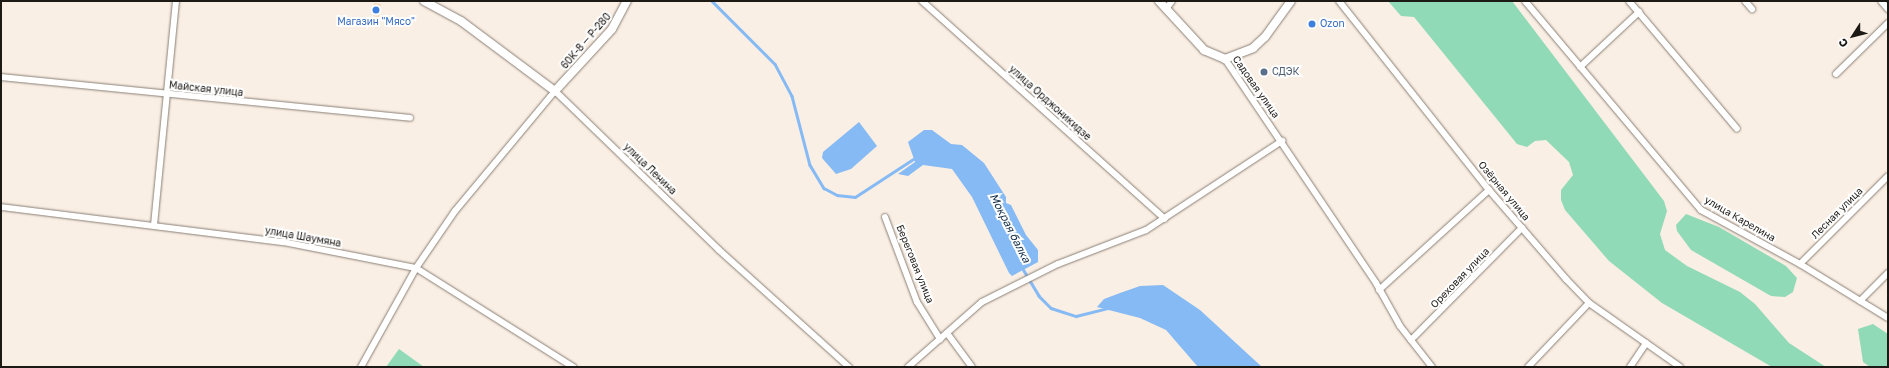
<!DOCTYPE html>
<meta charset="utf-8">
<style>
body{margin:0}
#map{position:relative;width:1889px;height:368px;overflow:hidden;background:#faefe4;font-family:"Golos Text",sans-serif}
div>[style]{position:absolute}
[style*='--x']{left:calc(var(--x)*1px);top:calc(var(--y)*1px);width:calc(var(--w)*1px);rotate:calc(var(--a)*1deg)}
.green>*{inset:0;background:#91dab8}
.water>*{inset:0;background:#86baf4}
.stream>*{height:2.5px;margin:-1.25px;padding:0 1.25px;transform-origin:1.25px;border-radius:1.25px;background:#86baf4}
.building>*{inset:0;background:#f5d7bb}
.roads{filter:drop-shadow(0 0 1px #897f75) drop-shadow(0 0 1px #897f75)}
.minor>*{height:6px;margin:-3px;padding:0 3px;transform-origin:3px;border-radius:3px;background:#fff}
.tertiary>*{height:8px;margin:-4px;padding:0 4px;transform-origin:4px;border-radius:4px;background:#fff}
.dots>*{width:11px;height:11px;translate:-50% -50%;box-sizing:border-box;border:2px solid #fefefe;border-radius:50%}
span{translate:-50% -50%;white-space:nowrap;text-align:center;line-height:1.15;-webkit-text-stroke:4px #fefefe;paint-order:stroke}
.shop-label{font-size:10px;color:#366cbe}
.left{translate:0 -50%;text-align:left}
.street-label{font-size:10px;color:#1d1915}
.service-label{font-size:10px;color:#4e5e75}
.water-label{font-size:11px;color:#112c48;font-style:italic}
.frame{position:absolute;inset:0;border:2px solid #1d1915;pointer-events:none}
.north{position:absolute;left:1833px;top:16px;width:40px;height:40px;-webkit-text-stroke:3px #fefefe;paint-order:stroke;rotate:234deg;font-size:11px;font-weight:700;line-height:16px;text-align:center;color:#1d1915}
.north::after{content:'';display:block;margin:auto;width:14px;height:18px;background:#1d1915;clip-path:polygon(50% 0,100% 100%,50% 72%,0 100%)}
</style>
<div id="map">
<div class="green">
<i style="clip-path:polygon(1388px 1px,1512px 1px,1664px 201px,1667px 211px,1660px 234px,1665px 250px,1687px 266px,1740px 292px,1755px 304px,1789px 343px,1826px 367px,1772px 367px,1662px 303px,1609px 261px,1565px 210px,1561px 200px,1561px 190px,1573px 175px,1569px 162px,1546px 140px,1535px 141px,1527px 147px,1517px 144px,1414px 17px,1401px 16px)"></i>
<i style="clip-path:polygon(1686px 214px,1719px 227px,1786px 266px,1797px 278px,1793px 292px,1785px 297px,1771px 296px,1691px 250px,1677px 231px,1676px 225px)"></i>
<i style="clip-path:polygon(1873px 324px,1888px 334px,1888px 367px,1870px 367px,1863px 362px,1858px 329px)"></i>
<i style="clip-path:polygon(399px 349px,424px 367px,386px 367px)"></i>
</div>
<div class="water">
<i style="clip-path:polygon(859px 122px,877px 146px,851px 169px,836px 174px,822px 158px,823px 152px)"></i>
<i style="clip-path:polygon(924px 130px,932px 130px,951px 144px,962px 145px,984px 163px,1006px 197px,1006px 203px,1011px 205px,1026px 235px,1038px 250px,1038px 262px,1012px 276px,1009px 273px,972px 197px,952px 169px,923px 165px,908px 176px,898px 174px,915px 162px,908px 142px)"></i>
<i style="clip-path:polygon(1163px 285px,1200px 310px,1262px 367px,1198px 367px,1166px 330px,1140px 318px,1097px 307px,1104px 299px,1120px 293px,1140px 286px)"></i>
</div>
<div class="stream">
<i style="--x:712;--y:1;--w:89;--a:45"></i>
<i style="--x:775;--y:64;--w:36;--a:62"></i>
<i style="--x:792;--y:96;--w:71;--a:75.4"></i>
<i style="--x:810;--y:165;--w:27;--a:59"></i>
<i style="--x:824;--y:188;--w:15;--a:28"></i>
<i style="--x:837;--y:195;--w:18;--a:6"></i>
<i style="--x:855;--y:197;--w:75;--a:-33.1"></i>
<i style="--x:1023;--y:269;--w:31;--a:59"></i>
<i style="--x:1039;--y:296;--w:17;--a:45"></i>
<i style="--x:1051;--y:308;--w:26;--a:18"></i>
<i style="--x:1076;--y:316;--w:32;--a:-14"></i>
</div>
<div class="building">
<i style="clip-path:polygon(374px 3px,381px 4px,379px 17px,372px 16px)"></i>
</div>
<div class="roads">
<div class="minor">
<i style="--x:922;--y:1;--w:326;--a:41.9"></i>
<i style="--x:1339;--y:1;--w:241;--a:51.6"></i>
<i style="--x:1489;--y:190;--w:118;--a:49.1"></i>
<i style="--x:1566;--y:279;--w:33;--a:46"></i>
<i style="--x:1589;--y:303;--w:111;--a:35.1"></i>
<i style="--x:1525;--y:1;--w:273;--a:49.9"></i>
<i style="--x:1701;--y:210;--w:113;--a:28.6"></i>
<i style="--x:1800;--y:264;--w:103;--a:31.5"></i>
<i style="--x:1629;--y:1;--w:167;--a:49.8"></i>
<i style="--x:1745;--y:1;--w:11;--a:49"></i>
<i style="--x:1881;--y:1;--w:11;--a:49"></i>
<i style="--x:1166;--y:9;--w:10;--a:-53"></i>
<i style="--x:1225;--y:59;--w:270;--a:56"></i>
<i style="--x:1376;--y:283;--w:49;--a:60.8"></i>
<i style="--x:1400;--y:326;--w:52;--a:52"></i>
<i style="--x:1580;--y:67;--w:81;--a:-43"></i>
<i style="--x:1836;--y:74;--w:73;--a:-44.4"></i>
<i style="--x:1;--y:77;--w:411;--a:5.7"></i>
<i style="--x:1;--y:207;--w:284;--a:7.1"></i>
<i style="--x:283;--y:242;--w:136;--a:11.1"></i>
<i style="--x:416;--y:268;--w:186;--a:32.2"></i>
<i style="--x:885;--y:217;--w:91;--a:69.4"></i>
<i style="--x:917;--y:302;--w:44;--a:58.1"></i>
<i style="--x:154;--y:225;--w:225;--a:-84.4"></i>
<i style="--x:1800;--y:264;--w:124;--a:-45"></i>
<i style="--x:1379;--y:290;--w:149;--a:-42.3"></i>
<i style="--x:1860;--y:301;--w:40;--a:-45"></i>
<i style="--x:947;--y:333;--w:42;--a:53.7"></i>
<i style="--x:1411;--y:340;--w:158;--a:-45.3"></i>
<i style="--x:361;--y:367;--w:113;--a:-60.9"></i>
<i style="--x:416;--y:268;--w:69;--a:-55.6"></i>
<i style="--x:455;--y:211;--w:156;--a:-50.2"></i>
<i style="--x:555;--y:91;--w:228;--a:44.1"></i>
<i style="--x:719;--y:250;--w:175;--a:42"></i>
<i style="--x:908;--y:367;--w:98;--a:-41.3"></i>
<i style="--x:982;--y:302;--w:85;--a:-26.6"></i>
<i style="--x:1058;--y:264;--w:94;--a:-21.1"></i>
<i style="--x:1146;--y:230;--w:163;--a:-33.2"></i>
<i style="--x:1528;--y:367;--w:88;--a:-46.4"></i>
<i style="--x:1630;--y:367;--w:29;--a:-56"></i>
</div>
<div class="tertiary">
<i style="--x:424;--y:1;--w:42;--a:28.4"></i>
<i style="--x:461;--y:21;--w:117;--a:36.7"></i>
<i style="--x:555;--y:91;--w:84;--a:-47.4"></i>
<i style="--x:612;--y:29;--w:32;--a:-62"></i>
<i style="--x:1159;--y:1;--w:67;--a:47.4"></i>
<i style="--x:1204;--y:50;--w:23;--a:23"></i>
<i style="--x:1225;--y:59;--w:30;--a:-21"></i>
<i style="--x:1253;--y:48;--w:16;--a:-43"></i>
<i style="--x:1265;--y:37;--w:44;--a:-54.2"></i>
</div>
</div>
<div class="dots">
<i style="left:376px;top:10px;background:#3f7fe0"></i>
<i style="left:1312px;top:24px;background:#3f7fe0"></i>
<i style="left:1264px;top:72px;background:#5c6f8a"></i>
</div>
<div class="shop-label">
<span style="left:376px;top:22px">Магазин "Мясо"</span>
<span class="left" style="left:1320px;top:24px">Ozon</span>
</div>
<div class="street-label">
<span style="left:586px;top:41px;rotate:-49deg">60К-8 — Р-280</span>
<span style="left:1256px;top:87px;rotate:55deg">Садовая улица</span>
<span style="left:206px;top:89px;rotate:6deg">Майская улица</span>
<span style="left:1050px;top:103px;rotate:42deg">улица Орджоникидзе</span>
<span style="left:650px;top:169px;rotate:44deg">улица Ленина</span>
<span style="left:1504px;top:191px;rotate:50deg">Озёрная улица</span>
<span style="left:1837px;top:213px;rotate:-45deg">Лесная улица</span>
<span style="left:1740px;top:219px;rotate:30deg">улица Карелина</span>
<span style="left:303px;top:237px;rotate:10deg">улица Шаумяна</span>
<span style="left:915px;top:264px;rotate:68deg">Береговая улица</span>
<span style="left:1460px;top:278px;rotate:-46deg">Ореховая улица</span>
</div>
<div class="service-label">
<span class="left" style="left:1272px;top:72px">СДЭК</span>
</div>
<div class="water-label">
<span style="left:1010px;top:228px;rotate:63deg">Мокрая балка</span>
</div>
<div class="frame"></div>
<div class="north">С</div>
</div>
